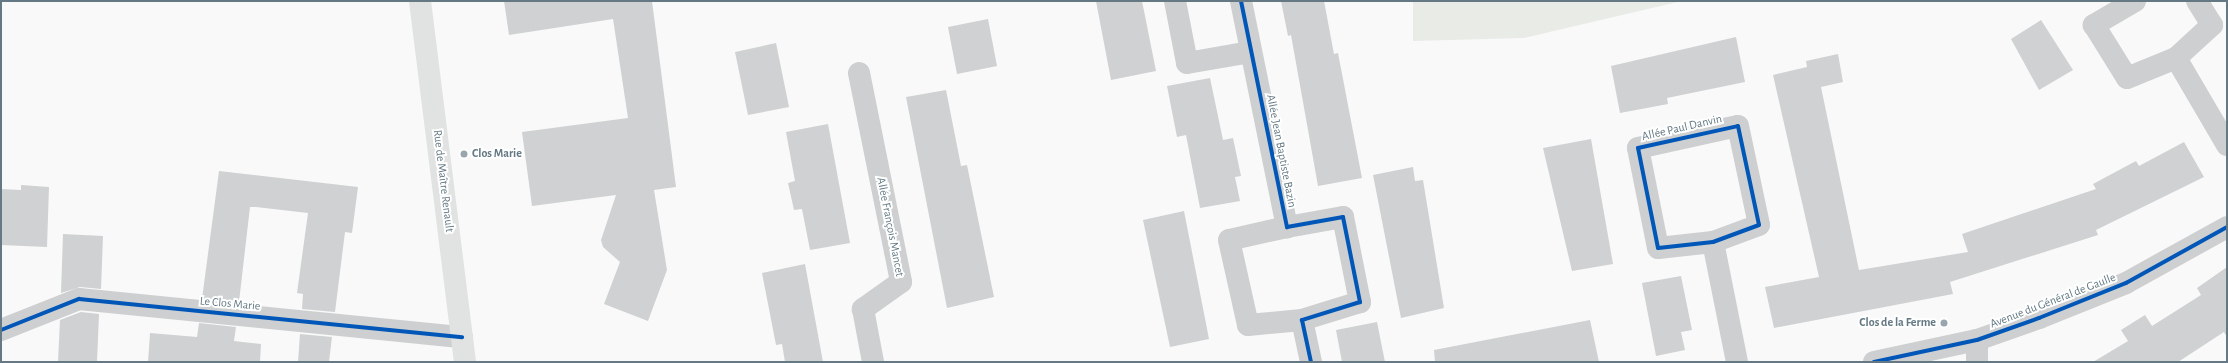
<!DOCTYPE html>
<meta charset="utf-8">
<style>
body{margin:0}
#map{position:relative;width:2228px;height:363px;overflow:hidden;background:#f9f9f9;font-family:"Alegreya Sans",sans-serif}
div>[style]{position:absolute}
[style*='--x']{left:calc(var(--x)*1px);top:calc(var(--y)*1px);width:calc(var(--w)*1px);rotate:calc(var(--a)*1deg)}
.green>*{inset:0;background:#e8ebe6}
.building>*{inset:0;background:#cfd1d2}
.street>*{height:22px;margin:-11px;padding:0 11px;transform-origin:11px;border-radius:11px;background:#cecfd0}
.secondary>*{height:22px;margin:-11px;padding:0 11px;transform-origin:11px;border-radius:11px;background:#e1e2e2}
.cycleway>*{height:4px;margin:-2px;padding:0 2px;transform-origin:2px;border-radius:2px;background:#0057b8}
.dots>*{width:11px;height:11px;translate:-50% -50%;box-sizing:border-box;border:2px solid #fff;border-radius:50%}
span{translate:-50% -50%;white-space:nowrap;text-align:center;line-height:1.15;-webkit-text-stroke:4px #fff;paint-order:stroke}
.street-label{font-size:12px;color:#647984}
.poi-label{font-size:12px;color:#647984;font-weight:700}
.left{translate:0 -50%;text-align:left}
.right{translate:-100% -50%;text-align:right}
.frame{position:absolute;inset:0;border:2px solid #647984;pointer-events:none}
</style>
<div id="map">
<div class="green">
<i style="clip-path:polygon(1413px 1px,1682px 1px,1524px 38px,1413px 41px)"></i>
</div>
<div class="building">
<i style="clip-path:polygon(504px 1px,652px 1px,676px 187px,654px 190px,667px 270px,648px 321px,604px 304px,620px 262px,603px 247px,601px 240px,616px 195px,532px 206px,522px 132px,628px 118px,613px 19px,509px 35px)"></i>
<i style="clip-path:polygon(1096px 1px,1142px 1px,1156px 71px,1111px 80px)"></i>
<i style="clip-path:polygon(1281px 1px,1324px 1px,1334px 54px,1338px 53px,1362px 178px,1318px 186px,1291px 35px,1288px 36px)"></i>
<i style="clip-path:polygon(988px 19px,997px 66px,957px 74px,948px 27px)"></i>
<i style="clip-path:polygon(2041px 20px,2073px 70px,2039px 90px,2011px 39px)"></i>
<i style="clip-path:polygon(1736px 37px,1745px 82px,1667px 98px,1668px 104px,1620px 113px,1611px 66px)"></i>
<i style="clip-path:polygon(776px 43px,789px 107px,748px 115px,735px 52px)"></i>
<i style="clip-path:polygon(1838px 54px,1843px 82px,1821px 87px,1859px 270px,1968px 252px,1962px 234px,2096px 189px,2093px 184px,2136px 161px,2139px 166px,2184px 142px,2204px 177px,2096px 230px,2098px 235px,1950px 282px,1953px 294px,1774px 328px,1765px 287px,1819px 277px,1773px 75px,1807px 67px,1806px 61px)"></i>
<i style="clip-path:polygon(1210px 78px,1223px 140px,1233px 138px,1241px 176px,1235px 177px,1240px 201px,1200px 208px,1186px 135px,1177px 137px,1167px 86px)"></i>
<i style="clip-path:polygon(946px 90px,961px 166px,967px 165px,994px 297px,947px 308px,906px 97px)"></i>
<i style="clip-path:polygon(828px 124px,850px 243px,810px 250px,802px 209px,794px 210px,788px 183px,795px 181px,786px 132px)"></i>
<i style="clip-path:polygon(1591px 139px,1613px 264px,1572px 271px,1543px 148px)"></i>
<i style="clip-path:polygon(1413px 167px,1415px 181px,1423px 180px,1444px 308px,1401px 318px,1373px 175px)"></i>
<i style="clip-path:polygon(219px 171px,358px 187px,352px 233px,345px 232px,335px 312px,302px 309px,303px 294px,297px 293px,308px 213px,256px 207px,250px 207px,239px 302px,202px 299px)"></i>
<i style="clip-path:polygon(21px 185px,49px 187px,47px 247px,1px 245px,1px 189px,21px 190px)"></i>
<i style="clip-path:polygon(1184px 211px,1209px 339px,1170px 347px,1143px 220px)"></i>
<i style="clip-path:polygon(63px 234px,103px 236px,101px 289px,80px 287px,61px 293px)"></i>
<i style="clip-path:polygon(805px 264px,823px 362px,785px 362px,782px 344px,776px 345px,762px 273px)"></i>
<i style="clip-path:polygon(2227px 267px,2227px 337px,2224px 332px,2178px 362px,2093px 362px,2128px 341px,2121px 330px,2145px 315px,2152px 326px,2201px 295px,2197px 288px)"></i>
<i style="clip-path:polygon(1681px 276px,1692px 330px,1681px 332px,1685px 350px,1656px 356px,1642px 283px)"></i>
<i style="clip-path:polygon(81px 312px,99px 314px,97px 362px,58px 362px,60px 320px)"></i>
<i style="clip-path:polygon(1590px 320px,1599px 362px,1435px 362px,1434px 350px)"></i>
<i style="clip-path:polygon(1377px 322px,1385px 362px,1342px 362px,1336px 330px)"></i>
<i style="clip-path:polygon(199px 323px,236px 327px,234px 341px,261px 344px,260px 362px,148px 362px,150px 333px,197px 337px)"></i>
<i style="clip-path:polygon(300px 334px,332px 337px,329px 362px,298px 362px)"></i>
</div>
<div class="street">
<i style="--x:1175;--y:1;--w:63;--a:79"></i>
<i style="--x:1187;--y:63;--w:65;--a:-9.8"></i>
<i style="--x:1241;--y:1;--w:231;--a:78.5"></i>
<i style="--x:1287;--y:227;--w:57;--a:-10.1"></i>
<i style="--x:1343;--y:217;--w:87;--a:78.7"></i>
<i style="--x:1360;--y:302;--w:61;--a:162.8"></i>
<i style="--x:1302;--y:320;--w:43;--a:77.9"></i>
<i style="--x:2135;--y:1;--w:48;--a:149.7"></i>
<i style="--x:2094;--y:25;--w:62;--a:58.1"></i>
<i style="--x:2127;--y:78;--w:53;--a:-22.2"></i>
<i style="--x:2176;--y:58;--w:49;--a:-42.5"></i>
<i style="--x:2212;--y:25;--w:28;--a:-122"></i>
<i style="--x:2176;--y:58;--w:101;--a:59.6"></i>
<i style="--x:859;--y:73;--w:213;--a:78.6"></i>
<i style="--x:901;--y:282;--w:47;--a:144.6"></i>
<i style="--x:863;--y:309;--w:54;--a:79.3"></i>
<i style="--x:1738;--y:126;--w:101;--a:78"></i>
<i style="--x:1759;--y:225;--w:49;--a:159.7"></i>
<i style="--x:1713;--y:242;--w:55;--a:173.8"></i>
<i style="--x:1658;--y:248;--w:102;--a:-101.3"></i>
<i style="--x:1638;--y:148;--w:102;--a:-12.4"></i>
<i style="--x:1287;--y:227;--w:59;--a:167.4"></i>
<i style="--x:1229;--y:240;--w:87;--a:77.4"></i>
<i style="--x:1248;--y:325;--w:54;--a:-5.3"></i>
<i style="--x:1713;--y:242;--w:122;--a:78.7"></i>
<i style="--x:1;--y:330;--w:84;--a:-21.7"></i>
<i style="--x:79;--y:299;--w:385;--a:5.7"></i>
<i style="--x:1977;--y:340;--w:22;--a:90"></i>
<i style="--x:1874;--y:362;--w:105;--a:-12.1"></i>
<i style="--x:1977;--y:340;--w:66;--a:-19.5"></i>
<i style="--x:2039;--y:318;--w:94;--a:-21.9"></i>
<i style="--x:2126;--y:283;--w:115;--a:-29"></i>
</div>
<div class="secondary">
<i style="--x:420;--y:1;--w:364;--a:82.9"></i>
</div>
<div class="cycleway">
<i style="--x:1241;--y:1;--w:231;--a:78.5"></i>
<i style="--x:1287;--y:227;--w:57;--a:-10.1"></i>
<i style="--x:1343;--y:217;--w:87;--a:78.7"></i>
<i style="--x:1360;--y:302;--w:61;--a:162.8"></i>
<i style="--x:1302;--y:320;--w:43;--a:77.9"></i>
<i style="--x:1738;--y:126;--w:101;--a:78"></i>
<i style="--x:1759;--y:225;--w:49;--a:159.7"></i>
<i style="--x:1713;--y:242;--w:55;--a:173.8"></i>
<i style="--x:1658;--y:248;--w:102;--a:-101.3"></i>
<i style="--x:1638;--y:148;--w:102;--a:-12.4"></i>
<i style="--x:1;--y:330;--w:84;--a:-21.7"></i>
<i style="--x:79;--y:299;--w:385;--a:5.7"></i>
<i style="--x:1874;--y:362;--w:105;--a:-12.1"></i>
<i style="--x:1977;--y:340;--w:66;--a:-19.5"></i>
<i style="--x:2039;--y:318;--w:94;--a:-21.9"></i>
<i style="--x:2126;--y:283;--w:115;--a:-29"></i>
</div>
<div class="dots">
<i style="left:464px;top:154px;background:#98a6ad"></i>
<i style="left:1944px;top:323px;background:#98a6ad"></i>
</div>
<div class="street-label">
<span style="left:1682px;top:128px;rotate:-13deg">Allée Paul Danvin</span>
<span style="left:1281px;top:151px;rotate:79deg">Allée Jean Baptiste Bazin</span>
<span style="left:443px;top:181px;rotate:83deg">Rue de Maître Renault</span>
<span style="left:890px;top:227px;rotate:79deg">Allée François Mancet</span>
<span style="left:2053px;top:301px;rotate:-21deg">Avenue du Général de Gaulle</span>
<span style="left:230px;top:304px;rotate:5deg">Le Clos Marie</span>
</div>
<div class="poi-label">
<span class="left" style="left:472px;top:154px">Clos Marie</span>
<span class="right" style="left:1936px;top:323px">Clos de la Ferme</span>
</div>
<div class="frame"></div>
</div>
